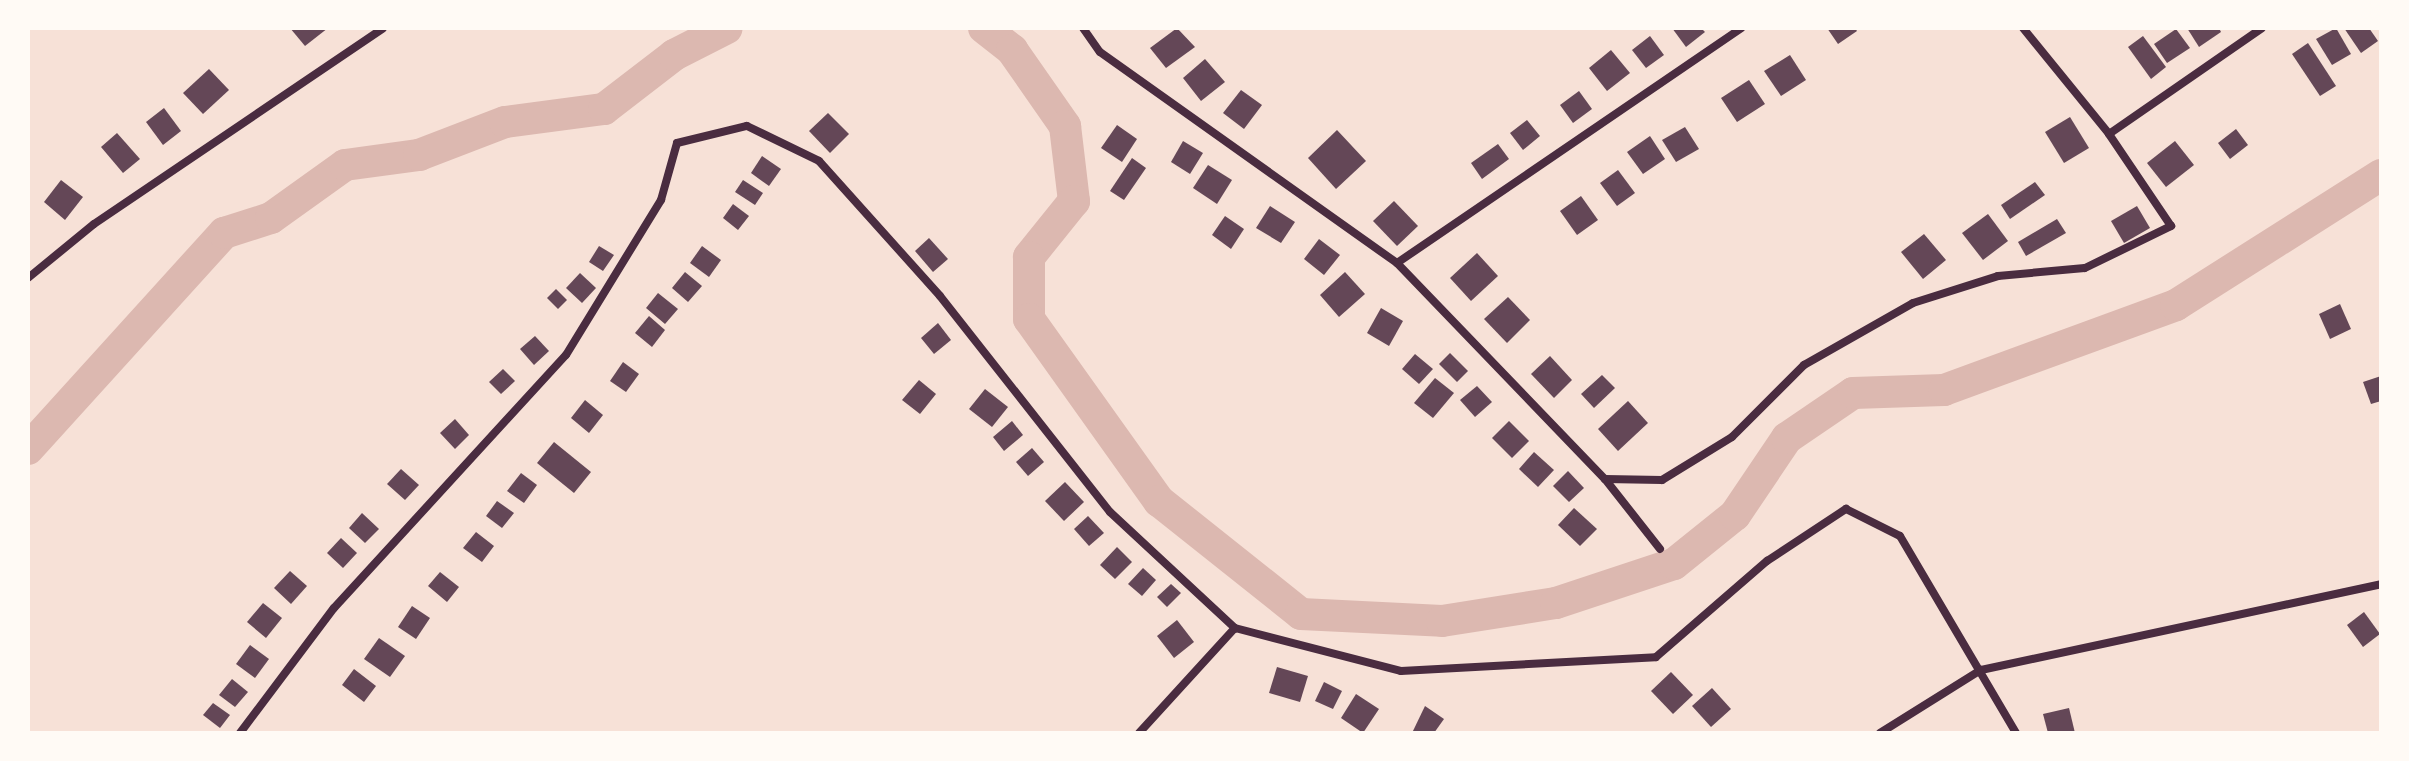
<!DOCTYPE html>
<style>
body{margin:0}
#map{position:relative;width:2409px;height:761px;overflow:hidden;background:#f7e1d7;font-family:Commissioner,sans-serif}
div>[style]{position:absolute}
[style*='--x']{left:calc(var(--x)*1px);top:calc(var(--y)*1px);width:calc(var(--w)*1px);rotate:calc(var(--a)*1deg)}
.river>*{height:32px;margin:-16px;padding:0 16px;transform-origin:16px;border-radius:16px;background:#dcb8b0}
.building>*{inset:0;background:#644757}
.minor>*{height:8px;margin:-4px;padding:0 4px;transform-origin:4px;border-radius:4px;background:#4a2c40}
span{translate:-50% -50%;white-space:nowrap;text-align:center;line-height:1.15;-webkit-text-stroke:7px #fffaf5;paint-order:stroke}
.frame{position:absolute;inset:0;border:30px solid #fffaf5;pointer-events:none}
</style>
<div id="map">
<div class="river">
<i style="--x:984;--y:28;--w:36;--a:38"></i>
<i style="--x:1012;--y:50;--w:93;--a:55.1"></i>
<i style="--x:1065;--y:126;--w:76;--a:83.2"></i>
<i style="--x:1074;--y:201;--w:72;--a:128.8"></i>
<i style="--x:1029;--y:257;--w:62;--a:90"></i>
<i style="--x:1029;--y:319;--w:224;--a:54.5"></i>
<i style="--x:1159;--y:501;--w:181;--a:38.5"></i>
<i style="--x:1301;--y:614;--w:141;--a:2.8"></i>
<i style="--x:1442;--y:621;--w:115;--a:-9"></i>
<i style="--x:1556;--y:603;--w:124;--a:-18.3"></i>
<i style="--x:1674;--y:564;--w:78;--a:-38.8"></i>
<i style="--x:1735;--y:515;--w:93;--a:-56"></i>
<i style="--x:1787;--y:438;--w:80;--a:-34.3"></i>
<i style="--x:1853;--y:393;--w:91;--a:-1.9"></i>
<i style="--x:1944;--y:390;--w:247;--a:-20.1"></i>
<i style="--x:2176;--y:305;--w:243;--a:-32.4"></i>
<i style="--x:28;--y:449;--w:292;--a:-47.8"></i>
<i style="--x:224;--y:233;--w:49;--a:-17.7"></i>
<i style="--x:271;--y:218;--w:91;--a:-35.6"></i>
<i style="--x:345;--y:165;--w:75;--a:-7.7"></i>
<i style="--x:419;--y:155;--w:92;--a:-21"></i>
<i style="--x:505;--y:122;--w:100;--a:-7.5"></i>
<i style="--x:604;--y:109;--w:88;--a:-37.6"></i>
<i style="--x:674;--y:55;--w:59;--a:-27"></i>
</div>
<div class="building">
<i style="clip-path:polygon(290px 28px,328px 28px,305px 46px)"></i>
<i style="clip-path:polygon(1177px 28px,1195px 47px,1166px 68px,1150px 48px)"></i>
<i style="clip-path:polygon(1672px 28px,1701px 28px,1705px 32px,1686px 47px)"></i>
<i style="clip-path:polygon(1827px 28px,1855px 28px,1857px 31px,1838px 44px)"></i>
<i style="clip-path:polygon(2187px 28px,2219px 28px,2221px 32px,2199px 47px)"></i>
<i style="clip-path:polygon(2336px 28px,2351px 54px,2332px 65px,2316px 39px)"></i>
<i style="clip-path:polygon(2344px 28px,2369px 28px,2378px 41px,2361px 53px)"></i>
<i style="clip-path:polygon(2176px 29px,2190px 48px,2167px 63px,2154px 44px)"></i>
<i style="clip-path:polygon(1650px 36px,1664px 55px,1646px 68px,1632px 50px)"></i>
<i style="clip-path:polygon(2143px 36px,2166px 67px,2151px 79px,2128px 47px)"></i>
<i style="clip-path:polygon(2308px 43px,2336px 86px,2320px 96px,2292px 54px)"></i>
<i style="clip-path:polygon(1611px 50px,1630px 73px,1607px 91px,1589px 68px)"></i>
<i style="clip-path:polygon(1790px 55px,1806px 80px,1781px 96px,1764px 71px)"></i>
<i style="clip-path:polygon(1205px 59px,1225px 82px,1201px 101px,1183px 78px)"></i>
<i style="clip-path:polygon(209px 69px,229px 90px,203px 114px,183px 93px)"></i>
<i style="clip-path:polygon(1749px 80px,1765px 104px,1737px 122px,1721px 98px)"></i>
<i style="clip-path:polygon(1241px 90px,1262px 105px,1244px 129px,1223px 113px)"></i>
<i style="clip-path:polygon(1579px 91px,1592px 109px,1573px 123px,1560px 105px)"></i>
<i style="clip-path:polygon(164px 108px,181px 131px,163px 145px,146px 122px)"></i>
<i style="clip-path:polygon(828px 113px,849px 134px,830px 153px,809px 131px)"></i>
<i style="clip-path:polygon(2070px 117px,2089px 148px,2064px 163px,2045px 132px)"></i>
<i style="clip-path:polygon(1527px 120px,1540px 136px,1523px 150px,1510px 133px)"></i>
<i style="clip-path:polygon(1117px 125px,1137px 139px,1122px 162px,1101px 148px)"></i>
<i style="clip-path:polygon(1685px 127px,1699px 149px,1676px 162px,1662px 140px)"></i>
<i style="clip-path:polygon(2236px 129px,2248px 145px,2230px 159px,2218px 143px)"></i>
<i style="clip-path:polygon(1337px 130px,1366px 161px,1336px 189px,1308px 158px)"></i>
<i style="clip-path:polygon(117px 133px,140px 159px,123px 173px,101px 147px)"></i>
<i style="clip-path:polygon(1650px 136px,1665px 159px,1643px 174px,1627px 152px)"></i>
<i style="clip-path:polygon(1183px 141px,1203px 153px,1190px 174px,1171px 162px)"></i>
<i style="clip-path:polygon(2175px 141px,2194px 165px,2166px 187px,2147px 163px)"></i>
<i style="clip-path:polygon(1498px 144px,1509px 159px,1482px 179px,1471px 163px)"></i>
<i style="clip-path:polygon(762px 156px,781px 169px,769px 186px,751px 173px)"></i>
<i style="clip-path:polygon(1132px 158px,1146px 168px,1124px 200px,1110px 191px)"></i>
<i style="clip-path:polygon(1208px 165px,1232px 180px,1217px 204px,1193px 188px)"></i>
<i style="clip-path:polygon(1618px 170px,1635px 193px,1617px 206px,1600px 183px)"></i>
<i style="clip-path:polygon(61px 180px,83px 197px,65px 220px,44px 202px)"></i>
<i style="clip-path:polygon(743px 180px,763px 193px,755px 205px,735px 192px)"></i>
<i style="clip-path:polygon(2035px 182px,2045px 195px,2010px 219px,2001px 205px)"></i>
<i style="clip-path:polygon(1581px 196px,1598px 220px,1577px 235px,1560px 211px)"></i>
<i style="clip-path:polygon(1394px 201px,1418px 226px,1397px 246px,1373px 221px)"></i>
<i style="clip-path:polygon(733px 204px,749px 216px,738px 230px,723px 218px)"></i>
<i style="clip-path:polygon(1270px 206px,1295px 222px,1281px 243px,1256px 228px)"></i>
<i style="clip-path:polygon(2137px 206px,2150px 228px,2124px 243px,2111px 221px)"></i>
<i style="clip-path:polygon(1988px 214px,2008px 241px,1983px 260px,1962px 233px)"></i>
<i style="clip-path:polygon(1225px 216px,1244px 229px,1231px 249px,1212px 235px)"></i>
<i style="clip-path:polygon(2057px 219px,2066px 233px,2026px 256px,2018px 242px)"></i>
<i style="clip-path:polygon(1924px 234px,1946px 260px,1923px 279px,1901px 252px)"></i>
<i style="clip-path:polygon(929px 238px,948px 259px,933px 272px,915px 251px)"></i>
<i style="clip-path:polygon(1319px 239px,1340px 255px,1324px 275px,1304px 259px)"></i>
<i style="clip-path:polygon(599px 246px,614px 255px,603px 271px,589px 262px)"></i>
<i style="clip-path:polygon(702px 246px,721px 260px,709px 277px,690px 263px)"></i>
<i style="clip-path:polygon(1477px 253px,1498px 276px,1471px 301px,1450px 278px)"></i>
<i style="clip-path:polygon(685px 272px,702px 286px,688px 302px,672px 288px)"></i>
<i style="clip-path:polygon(1345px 272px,1365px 294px,1339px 317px,1320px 295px)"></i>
<i style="clip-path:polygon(580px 273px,596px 288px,582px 303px,566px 288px)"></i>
<i style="clip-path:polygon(556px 289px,567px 300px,558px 309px,547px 298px)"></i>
<i style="clip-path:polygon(658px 293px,678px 309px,665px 324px,646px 308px)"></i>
<i style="clip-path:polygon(1508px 297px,1530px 320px,1507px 343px,1484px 319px)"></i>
<i style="clip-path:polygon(2340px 304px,2351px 329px,2330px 339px,2319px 314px)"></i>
<i style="clip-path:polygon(1381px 308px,1403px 321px,1389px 346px,1367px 333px)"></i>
<i style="clip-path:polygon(649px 316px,665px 330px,652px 347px,635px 333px)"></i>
<i style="clip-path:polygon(938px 323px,951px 340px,934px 354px,921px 338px)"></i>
<i style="clip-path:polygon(535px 336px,549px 351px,534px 365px,520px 349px)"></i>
<i style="clip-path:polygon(1450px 353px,1468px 371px,1457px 382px,1439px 364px)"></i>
<i style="clip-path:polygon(1415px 354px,1433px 369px,1419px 384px,1402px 369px)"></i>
<i style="clip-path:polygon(1550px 356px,1572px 380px,1554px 398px,1531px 374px)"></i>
<i style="clip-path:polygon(623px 362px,639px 374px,626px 392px,610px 381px)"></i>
<i style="clip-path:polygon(503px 369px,515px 381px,501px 394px,489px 382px)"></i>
<i style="clip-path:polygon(1602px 375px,1615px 388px,1594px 408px,1581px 394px)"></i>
<i style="clip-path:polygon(2381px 376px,2381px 401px,2371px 404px,2363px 382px)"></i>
<i style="clip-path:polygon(1435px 378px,1454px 393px,1433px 418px,1414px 403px)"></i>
<i style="clip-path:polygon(919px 380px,936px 394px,920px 414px,902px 400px)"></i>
<i style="clip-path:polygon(1477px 386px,1492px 402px,1475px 417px,1460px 400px)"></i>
<i style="clip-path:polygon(985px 389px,1008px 407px,992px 427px,969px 409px)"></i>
<i style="clip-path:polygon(585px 400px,603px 415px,589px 433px,571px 418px)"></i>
<i style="clip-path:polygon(1628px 401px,1648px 423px,1618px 451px,1598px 429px)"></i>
<i style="clip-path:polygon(455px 419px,469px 435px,455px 449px,440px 433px)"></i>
<i style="clip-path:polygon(1012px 421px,1023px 435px,1004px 451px,993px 437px)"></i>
<i style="clip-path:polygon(1509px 421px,1529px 441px,1512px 458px,1492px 438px)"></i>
<i style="clip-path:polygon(554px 442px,591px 472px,574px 493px,537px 463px)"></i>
<i style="clip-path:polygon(1032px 448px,1044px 462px,1028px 476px,1016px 462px)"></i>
<i style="clip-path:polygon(1534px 452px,1554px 470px,1538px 487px,1519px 469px)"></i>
<i style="clip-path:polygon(401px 469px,419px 485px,405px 500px,387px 484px)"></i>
<i style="clip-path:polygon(1568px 471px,1584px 488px,1569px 502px,1553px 486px)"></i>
<i style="clip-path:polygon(521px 473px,537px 485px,524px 503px,507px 491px)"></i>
<i style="clip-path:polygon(1065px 482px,1084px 502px,1064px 521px,1045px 501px)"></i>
<i style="clip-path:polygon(497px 501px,514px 513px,502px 528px,486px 516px)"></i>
<i style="clip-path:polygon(1574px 508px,1597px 529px,1580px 546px,1558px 525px)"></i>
<i style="clip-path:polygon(362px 513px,379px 529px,365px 543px,349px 528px)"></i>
<i style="clip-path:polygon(1088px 516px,1104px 533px,1089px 546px,1074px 529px)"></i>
<i style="clip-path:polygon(476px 532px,494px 546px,482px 562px,463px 548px)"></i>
<i style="clip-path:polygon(341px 538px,357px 553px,343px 568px,327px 553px)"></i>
<i style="clip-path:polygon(1117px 547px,1132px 562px,1115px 579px,1100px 565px)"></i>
<i style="clip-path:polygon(1143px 568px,1156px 580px,1142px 596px,1128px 584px)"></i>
<i style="clip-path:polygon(290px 571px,307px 586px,291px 604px,274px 588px)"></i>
<i style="clip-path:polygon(440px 572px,459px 587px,447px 602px,428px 586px)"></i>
<i style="clip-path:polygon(1171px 584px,1181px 593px,1167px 607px,1157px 597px)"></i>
<i style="clip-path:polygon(263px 603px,282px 618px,266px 638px,247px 622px)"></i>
<i style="clip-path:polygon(412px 606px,430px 618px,416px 639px,398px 627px)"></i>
<i style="clip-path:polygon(2364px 612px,2380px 634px,2363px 647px,2347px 625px)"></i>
<i style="clip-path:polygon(1177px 620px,1194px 642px,1174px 658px,1157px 636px)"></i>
<i style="clip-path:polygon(379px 638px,405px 656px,390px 677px,364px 659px)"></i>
<i style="clip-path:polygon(250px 645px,269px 659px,255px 678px,236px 664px)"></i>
<i style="clip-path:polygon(1277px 667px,1308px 676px,1300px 702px,1269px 693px)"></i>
<i style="clip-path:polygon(354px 669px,376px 686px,364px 702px,342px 685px)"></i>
<i style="clip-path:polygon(1671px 672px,1693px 695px,1673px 714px,1651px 691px)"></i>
<i style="clip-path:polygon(232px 679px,248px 692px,235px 707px,219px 695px)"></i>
<i style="clip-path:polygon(1324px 682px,1342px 691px,1333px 709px,1315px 701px)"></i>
<i style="clip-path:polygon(1712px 688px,1731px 709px,1711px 727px,1692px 706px)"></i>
<i style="clip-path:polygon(1356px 694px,1379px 709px,1363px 733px,1341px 718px)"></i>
<i style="clip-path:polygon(213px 703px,230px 715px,220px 728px,203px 715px)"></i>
<i style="clip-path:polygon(1425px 706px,1444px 719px,1434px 733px,1412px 733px)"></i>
<i style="clip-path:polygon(2069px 708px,2075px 733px,2048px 733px,2043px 714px)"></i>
</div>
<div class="minor">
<i style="--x:1083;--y:28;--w:29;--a:55"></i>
<i style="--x:1100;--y:52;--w:364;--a:35.4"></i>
<i style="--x:1397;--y:263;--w:300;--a:46.1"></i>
<i style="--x:1605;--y:479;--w:89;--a:51.8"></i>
<i style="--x:2023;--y:28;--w:136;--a:50.9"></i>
<i style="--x:1397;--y:263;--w:417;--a:-34.3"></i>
<i style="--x:28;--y:278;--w:85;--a:-39.3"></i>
<i style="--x:94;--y:224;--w:349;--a:-34.1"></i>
<i style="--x:1605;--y:479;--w:57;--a:1"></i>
<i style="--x:1662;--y:480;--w:82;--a:-31.6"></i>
<i style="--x:1732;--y:437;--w:102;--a:-45"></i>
<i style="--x:1804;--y:365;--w:125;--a:-29.6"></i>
<i style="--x:1913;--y:303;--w:89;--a:-17.6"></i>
<i style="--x:1998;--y:276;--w:87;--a:-5.3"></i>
<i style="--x:2085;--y:268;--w:96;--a:-26"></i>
<i style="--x:2171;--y:226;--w:111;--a:-124"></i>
<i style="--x:2109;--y:134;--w:186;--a:-34.7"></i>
<i style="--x:240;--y:733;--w:156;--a:-53.1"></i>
<i style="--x:334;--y:608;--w:343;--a:-47.5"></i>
<i style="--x:566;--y:355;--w:182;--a:-58.5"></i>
<i style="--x:661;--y:200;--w:59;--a:-74.3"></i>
<i style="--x:677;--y:143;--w:72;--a:-13.7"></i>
<i style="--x:747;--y:126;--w:80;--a:25.9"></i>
<i style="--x:819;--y:161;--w:181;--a:48.1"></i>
<i style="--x:940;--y:296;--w:275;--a:51.8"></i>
<i style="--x:1110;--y:512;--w:171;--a:42.9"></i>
<i style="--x:1139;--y:733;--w:142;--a:-47.6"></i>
<i style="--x:1235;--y:628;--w:171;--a:14.5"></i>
<i style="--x:1401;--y:671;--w:255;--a:-3.1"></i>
<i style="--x:1656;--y:657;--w:147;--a:-40.9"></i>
<i style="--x:1767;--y:561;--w:95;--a:-33.4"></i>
<i style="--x:1846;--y:509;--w:60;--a:26.6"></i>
<i style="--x:1900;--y:536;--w:229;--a:59.5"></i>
<i style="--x:1880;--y:733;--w:119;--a:-32"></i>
<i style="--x:1981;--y:670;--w:409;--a:-12.1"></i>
</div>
<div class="frame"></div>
</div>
